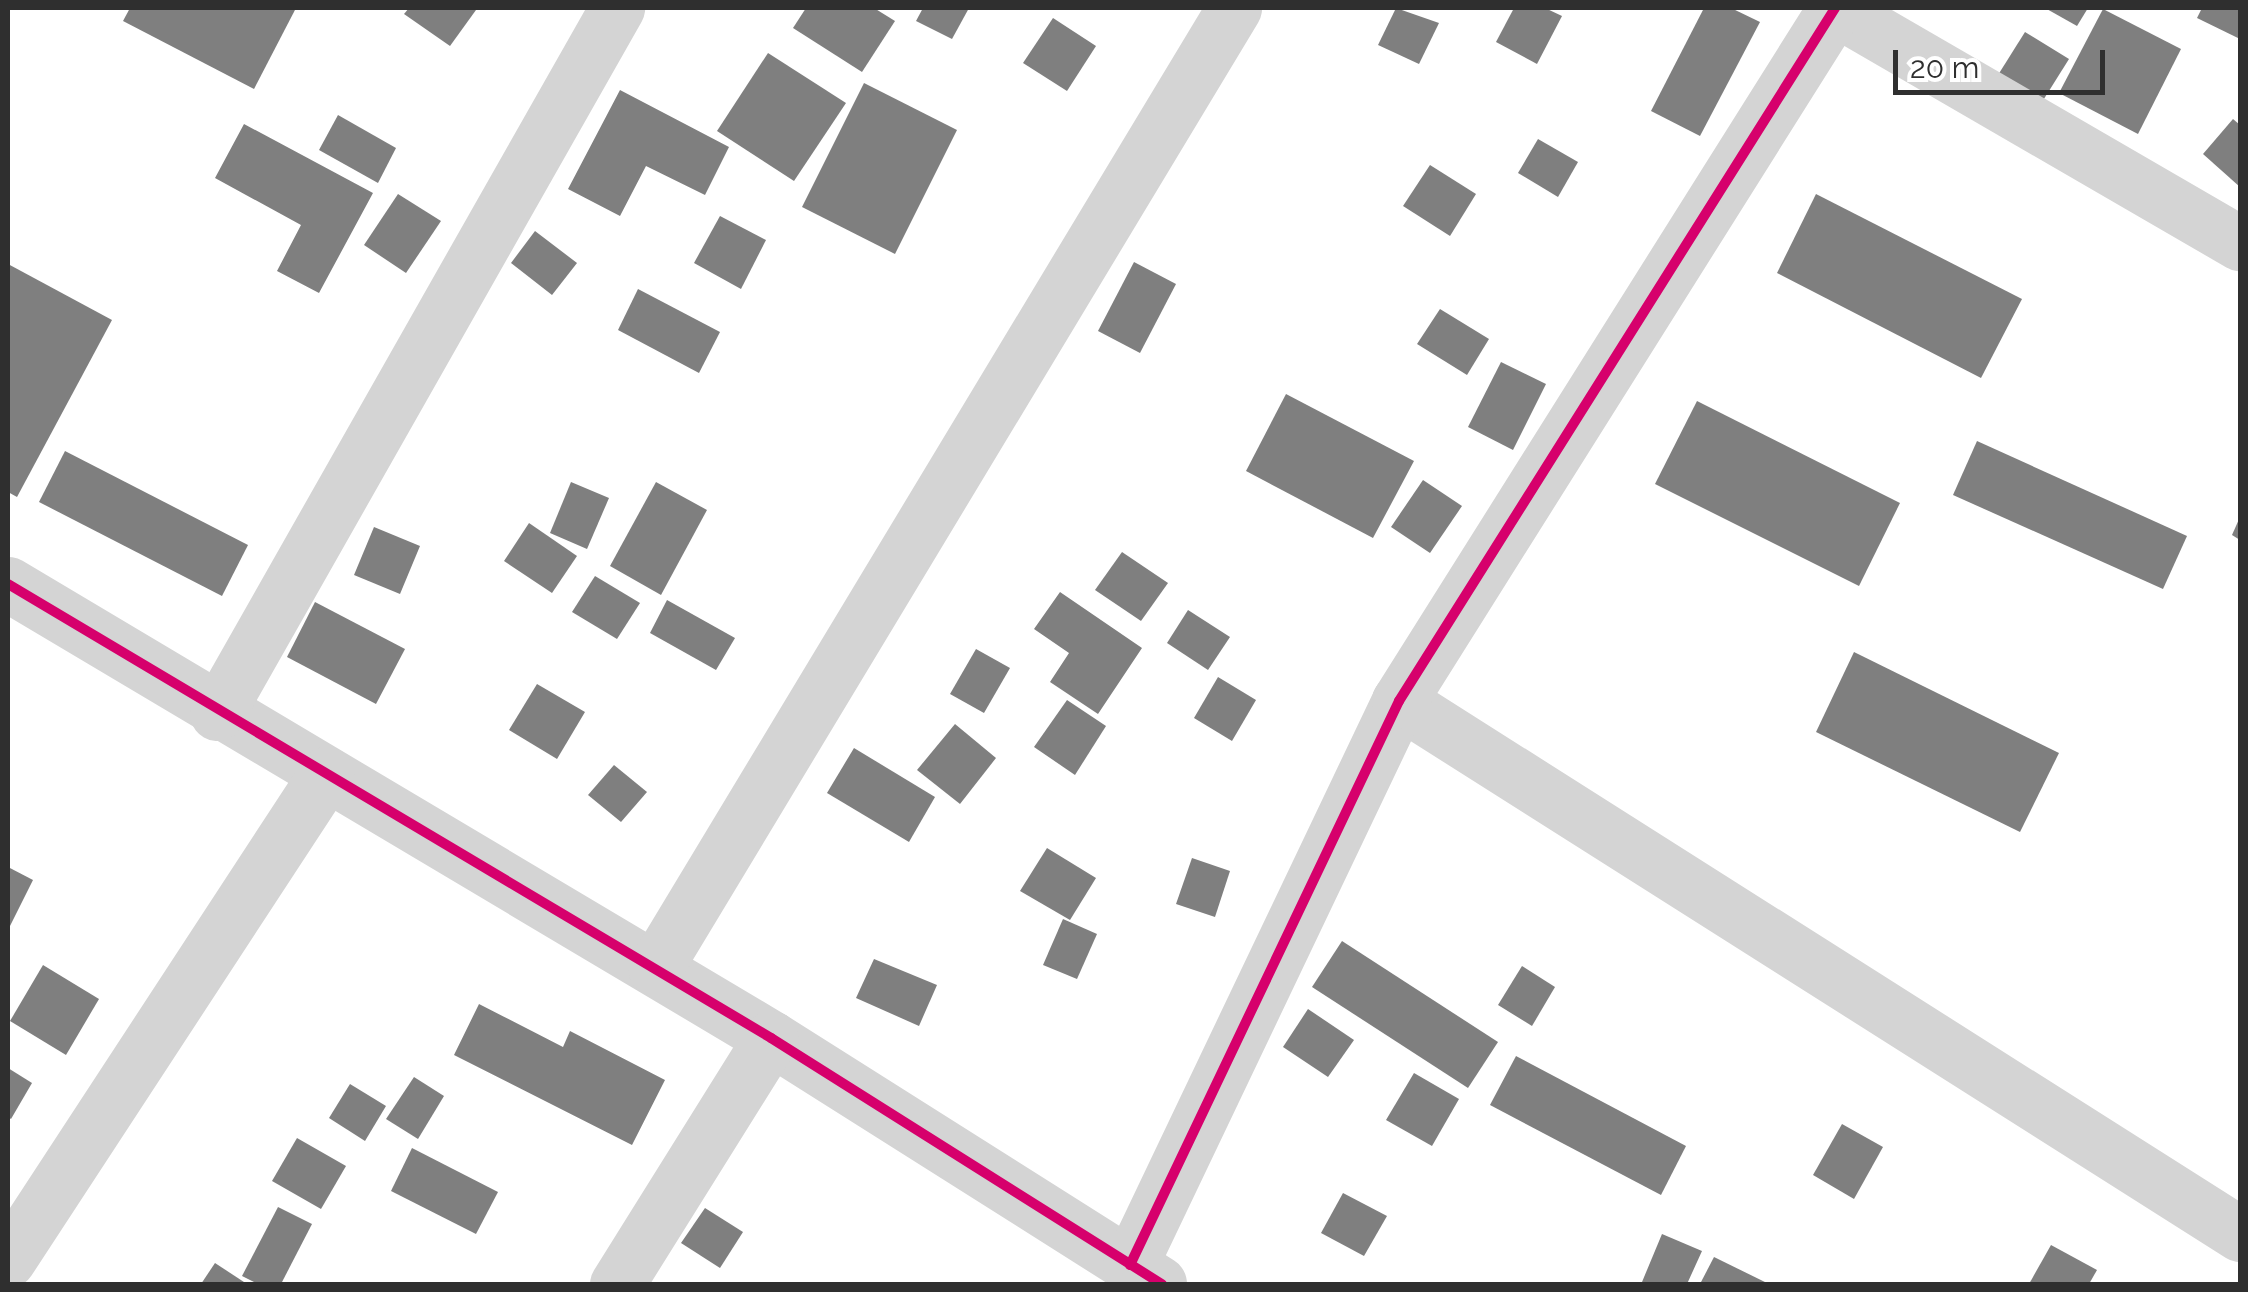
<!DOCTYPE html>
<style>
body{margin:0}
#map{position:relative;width:2248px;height:1292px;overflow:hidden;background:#fff;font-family:Raleway,sans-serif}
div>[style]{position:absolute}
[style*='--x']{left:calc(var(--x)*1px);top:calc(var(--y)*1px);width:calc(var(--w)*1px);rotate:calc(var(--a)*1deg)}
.building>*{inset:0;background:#7f7f7f}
.street>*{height:55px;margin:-27.5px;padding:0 27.5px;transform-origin:27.5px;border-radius:27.5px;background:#d4d4d4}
.cycleway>*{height:10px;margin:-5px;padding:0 5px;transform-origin:5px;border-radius:5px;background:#d6006c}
span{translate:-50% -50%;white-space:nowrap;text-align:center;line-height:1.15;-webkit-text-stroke:10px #fff;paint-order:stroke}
.frame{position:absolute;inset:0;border:10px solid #2f2f2f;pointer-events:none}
.scale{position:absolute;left:1893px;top:50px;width:212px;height:45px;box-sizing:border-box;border:5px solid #2f2f2f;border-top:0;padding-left:12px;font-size:30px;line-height:35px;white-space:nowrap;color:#2f2f2f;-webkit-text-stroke:8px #fff;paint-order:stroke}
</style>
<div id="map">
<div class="building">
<i style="clip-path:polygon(130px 8px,296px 8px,254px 89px,123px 21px)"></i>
<i style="clip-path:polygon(409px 8px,473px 8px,476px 10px,450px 46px,404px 14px)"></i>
<i style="clip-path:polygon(806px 8px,874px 8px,895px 21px,862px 72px,793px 28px)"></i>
<i style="clip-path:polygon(923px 8px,969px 8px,952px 39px,916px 21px)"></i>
<i style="clip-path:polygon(1396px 8px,1439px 23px,1419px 64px,1378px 45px)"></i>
<i style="clip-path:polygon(1514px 8px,1545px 8px,1562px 16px,1537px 64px,1496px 42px)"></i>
<i style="clip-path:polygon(1704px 8px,1731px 8px,1760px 22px,1700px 136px,1651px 111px)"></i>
<i style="clip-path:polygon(2045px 8px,2088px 8px,2077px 26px)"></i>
<i style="clip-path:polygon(2202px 8px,2240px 8px,2240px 39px,2197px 18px)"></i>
<i style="clip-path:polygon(2103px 9px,2181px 49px,2138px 134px,2059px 93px)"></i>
<i style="clip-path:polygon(1053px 18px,1096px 46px,1067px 91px,1023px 63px)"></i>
<i style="clip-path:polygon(2025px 32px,2069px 59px,2042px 102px,1998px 75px)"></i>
<i style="clip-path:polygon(768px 53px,846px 103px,794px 181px,717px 131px)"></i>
<i style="clip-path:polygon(864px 83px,957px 130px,895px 254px,802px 207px)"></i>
<i style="clip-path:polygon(620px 90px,729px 147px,705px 195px,646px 166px,620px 216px,568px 189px)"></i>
<i style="clip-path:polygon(338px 115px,396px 148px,378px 183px,319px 150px)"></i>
<i style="clip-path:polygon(2233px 119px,2240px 125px,2240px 187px,2203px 154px)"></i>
<i style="clip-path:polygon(244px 124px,373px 193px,319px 293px,277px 271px,301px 225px,215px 178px)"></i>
<i style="clip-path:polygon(1538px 139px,1578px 162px,1558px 197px,1518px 173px)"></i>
<i style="clip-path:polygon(1430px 165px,1476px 194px,1450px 236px,1403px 206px)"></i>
<i style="clip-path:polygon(398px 194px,441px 221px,406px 273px,364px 245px)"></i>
<i style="clip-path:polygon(1816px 194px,2022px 299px,1981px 378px,1777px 273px)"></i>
<i style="clip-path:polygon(720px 216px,766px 240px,741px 289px,694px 263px)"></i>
<i style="clip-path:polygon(535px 231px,577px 263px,552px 295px,511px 263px)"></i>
<i style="clip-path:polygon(1134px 262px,1176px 284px,1140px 353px,1098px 331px)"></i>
<i style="clip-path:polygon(8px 264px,112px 320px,17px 497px,8px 492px)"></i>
<i style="clip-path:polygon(638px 289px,720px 332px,699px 373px,618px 330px)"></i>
<i style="clip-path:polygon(1440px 309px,1489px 339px,1467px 375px,1417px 344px)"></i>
<i style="clip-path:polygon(1501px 362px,1546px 384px,1513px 450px,1468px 427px)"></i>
<i style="clip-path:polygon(1286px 394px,1414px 461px,1373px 538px,1246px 471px)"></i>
<i style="clip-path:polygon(1697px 401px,1900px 503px,1859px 586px,1655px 484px)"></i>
<i style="clip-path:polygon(1977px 441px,2187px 536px,2163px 589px,1953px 495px)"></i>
<i style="clip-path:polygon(65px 451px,248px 545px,222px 596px,39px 502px)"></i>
<i style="clip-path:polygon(1423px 480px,1462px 506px,1430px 553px,1391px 527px)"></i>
<i style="clip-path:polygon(571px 482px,609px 498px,587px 549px,550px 533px)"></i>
<i style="clip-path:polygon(656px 482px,707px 510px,661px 595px,610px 566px)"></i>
<i style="clip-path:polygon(2240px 517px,2240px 540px,2232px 535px)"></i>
<i style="clip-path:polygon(529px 523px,577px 556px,552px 593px,504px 561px)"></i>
<i style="clip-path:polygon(374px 527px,420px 546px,400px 594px,354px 575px)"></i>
<i style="clip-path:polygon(1122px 552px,1168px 583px,1141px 621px,1095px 590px)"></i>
<i style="clip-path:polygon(595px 576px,640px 603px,617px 639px,572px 612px)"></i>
<i style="clip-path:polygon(1060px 592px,1142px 648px,1098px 714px,1050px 682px,1069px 653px,1034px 629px)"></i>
<i style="clip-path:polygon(667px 600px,735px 638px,716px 670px,650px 633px)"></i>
<i style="clip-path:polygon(315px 602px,405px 649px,376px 704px,287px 657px)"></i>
<i style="clip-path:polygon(1188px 610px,1230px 637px,1208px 670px,1167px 643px)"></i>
<i style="clip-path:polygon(976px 649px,1010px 668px,984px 713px,950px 694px)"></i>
<i style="clip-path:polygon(1854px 652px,2059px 753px,2020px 832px,1816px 732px)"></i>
<i style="clip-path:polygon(1218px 677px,1256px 700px,1232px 741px,1194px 718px)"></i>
<i style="clip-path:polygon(537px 684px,585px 712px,557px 759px,509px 730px)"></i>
<i style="clip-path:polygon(1067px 700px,1106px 726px,1075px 775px,1034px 747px)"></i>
<i style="clip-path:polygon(955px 724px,996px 758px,960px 804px,917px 770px)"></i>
<i style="clip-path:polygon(854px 748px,935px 797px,909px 842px,827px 793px)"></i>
<i style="clip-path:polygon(614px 765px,647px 792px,621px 822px,588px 795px)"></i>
<i style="clip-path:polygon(1047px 848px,1096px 878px,1070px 920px,1020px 891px)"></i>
<i style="clip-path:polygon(1192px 858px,1230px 871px,1215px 917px,1176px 904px)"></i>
<i style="clip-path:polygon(8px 867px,33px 880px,8px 930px)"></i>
<i style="clip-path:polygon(1063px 919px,1097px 934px,1077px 979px,1043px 965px)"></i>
<i style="clip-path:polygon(1342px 941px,1498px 1042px,1468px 1088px,1312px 987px)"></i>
<i style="clip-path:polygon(874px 959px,937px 985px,919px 1026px,856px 998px)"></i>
<i style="clip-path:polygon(43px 965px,99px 999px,66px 1055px,10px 1021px)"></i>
<i style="clip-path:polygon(1522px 966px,1555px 987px,1532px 1026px,1498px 1005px)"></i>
<i style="clip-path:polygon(479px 1004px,563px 1047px,570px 1031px,665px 1080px,632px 1145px,454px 1055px)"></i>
<i style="clip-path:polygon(1308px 1009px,1354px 1040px,1328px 1077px,1283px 1047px)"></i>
<i style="clip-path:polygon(1516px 1056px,1686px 1146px,1661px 1195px,1490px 1105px)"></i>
<i style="clip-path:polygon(8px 1068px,32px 1083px,11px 1119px,8px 1117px)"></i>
<i style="clip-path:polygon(1414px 1073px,1459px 1099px,1432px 1146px,1386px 1120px)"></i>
<i style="clip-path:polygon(414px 1077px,444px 1096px,418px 1139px,386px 1119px)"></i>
<i style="clip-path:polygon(350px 1084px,386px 1106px,365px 1141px,329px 1118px)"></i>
<i style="clip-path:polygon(1842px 1124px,1883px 1147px,1854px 1199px,1813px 1175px)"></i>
<i style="clip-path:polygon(297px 1138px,346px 1166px,321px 1209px,272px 1181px)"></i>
<i style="clip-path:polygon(412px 1148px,498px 1192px,476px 1234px,391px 1191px)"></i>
<i style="clip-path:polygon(1343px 1193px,1387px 1216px,1364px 1256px,1321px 1233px)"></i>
<i style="clip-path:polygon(278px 1207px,312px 1224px,281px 1284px,258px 1284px,242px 1276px)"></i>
<i style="clip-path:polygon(705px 1208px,743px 1232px,720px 1268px,681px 1243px)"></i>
<i style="clip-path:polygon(1662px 1234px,1702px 1251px,1687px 1284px,1642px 1282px)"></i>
<i style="clip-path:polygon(2051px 1245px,2097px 1270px,2089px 1284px,2029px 1284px)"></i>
<i style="clip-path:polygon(1714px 1257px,1769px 1284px,1700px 1284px)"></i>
<i style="clip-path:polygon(215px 1263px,247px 1284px,201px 1284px)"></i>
</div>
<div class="street">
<i style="--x:1834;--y:8;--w:469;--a:30.1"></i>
<i style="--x:8;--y:584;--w:888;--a:30.75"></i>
<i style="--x:771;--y:1038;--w:459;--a:32.3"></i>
<i style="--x:1399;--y:701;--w:996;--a:32.37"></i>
<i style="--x:217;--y:713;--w:811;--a:-60.43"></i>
<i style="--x:655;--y:968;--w:1121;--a:-58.9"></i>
<i style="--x:8;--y:1260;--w:581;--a:-56.8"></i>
<i style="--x:1130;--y:1265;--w:625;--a:-64.5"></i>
<i style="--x:1399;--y:701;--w:819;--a:-57.82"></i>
<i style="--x:617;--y:1284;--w:290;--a:-58"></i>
</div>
<div class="cycleway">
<i style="--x:8;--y:584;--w:888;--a:30.75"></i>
<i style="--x:771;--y:1038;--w:462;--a:32.2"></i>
<i style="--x:1130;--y:1265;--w:625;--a:-64.5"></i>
<i style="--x:1399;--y:701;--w:819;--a:-57.82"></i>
</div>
<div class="frame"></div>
<div class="scale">20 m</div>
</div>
